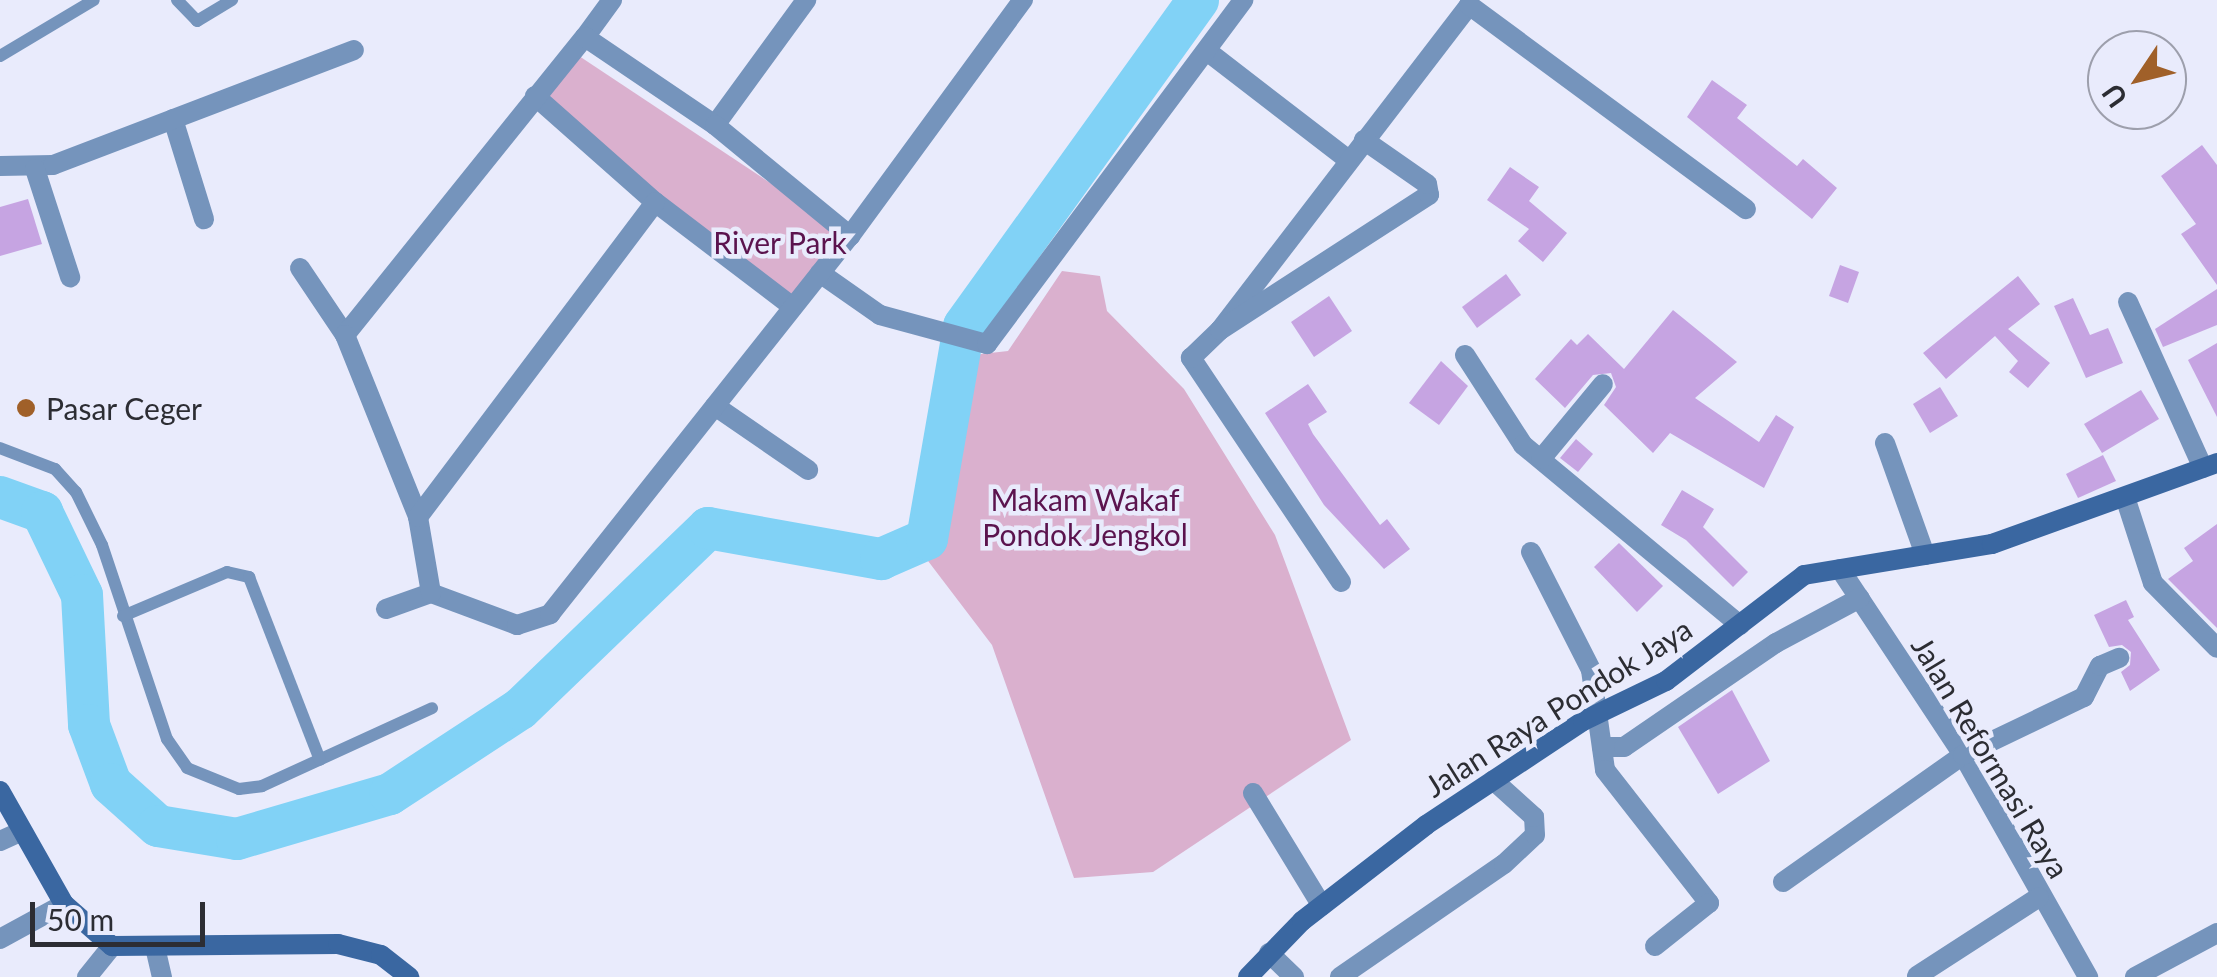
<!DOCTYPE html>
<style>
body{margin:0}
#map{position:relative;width:2217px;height:977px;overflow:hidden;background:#e9ebfc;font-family:Lato,sans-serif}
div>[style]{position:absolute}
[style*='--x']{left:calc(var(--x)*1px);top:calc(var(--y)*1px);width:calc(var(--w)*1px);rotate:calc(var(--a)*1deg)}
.green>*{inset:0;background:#dab0ce}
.river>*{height:42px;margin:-21px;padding:0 21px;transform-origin:21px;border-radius:21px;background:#81d2f6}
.building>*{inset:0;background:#c6a4e2}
.lane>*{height:12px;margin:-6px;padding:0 6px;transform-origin:6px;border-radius:6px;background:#7594bc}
.street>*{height:20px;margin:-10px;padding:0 10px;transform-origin:10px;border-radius:10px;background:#7594bc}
.secondary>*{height:20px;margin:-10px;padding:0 10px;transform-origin:10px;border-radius:10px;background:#3a67a1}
.dots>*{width:28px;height:28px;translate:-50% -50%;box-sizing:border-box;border:5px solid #e9ebfc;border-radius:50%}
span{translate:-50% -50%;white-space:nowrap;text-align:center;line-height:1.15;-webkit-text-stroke:9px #e9ebfc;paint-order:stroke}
.park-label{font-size:30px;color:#5b134e}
.poi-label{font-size:30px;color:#2c2d33}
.left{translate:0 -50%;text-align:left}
.street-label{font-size:30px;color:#2c2d33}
.north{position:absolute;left:2087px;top:30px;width:100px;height:100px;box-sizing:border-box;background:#e9ebfc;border:2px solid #9d9fac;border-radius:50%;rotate:235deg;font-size:28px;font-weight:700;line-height:40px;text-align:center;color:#2c2d33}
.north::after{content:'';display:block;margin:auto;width:35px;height:45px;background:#a06029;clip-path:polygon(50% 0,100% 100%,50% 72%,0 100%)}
.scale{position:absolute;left:30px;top:902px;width:175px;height:45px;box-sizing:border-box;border:5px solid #2c2d33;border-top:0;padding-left:12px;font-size:30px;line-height:35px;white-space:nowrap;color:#2c2d33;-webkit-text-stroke:8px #e9ebfc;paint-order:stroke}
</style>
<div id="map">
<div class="green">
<i style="clip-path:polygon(573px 52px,850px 236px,793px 307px,535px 96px)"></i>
<i style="clip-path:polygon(1062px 271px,1100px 276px,1107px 311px,1184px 389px,1275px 535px,1351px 740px,1153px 872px,1074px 878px,992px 645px,925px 557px,946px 358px,1008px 351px)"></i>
</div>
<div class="river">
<i style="--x:0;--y:497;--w:45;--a:19.7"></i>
<i style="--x:42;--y:512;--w:92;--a:64.3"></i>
<i style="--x:82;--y:595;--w:130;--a:86.9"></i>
<i style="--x:89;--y:725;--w:63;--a:69.6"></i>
<i style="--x:111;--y:784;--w:63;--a:41.8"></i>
<i style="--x:158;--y:826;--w:80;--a:9.3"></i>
<i style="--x:237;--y:839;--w:159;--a:-16.4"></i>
<i style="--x:390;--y:794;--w:155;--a:-33.2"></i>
<i style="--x:520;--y:709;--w:261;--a:-43.9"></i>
<i style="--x:708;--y:528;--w:176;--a:10.2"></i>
<i style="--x:881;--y:559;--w:50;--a:-23.5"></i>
<i style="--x:927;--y:539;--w:216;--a:-80.1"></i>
<i style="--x:964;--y:326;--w:401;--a:-54.3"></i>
</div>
<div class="building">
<i style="clip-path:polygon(1712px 80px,1747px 105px,1737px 118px,1797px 166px,1803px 159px,1837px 188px,1812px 219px,1687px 117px)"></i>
<i style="clip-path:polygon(2202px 145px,2217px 165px,2217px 285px,2181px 234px,2196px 224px,2161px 176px)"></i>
<i style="clip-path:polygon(1510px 167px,1539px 187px,1529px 201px,1567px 233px,1543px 262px,1518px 241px,1529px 229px,1487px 200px)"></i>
<i style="clip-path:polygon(28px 199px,42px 244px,0 256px,0 207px)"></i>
<i style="clip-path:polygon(1840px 265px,1859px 272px,1848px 303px,1829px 296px)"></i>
<i style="clip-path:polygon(1506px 274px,1521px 295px,1477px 328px,1462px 307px)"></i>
<i style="clip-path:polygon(2018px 276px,2040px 304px,2008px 329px,2050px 363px,2028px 388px,2009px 372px,2018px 361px,1995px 336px,1946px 379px,1923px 353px)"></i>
<i style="clip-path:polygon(2217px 289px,2217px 325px,2163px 347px,2155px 329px)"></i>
<i style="clip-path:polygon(1329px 296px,1352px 331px,1314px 357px,1291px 322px)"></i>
<i style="clip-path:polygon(2073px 298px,2090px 335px,2108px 328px,2123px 363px,2086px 378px,2054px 306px)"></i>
<i style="clip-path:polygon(1673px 310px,1737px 362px,1695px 398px,1759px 442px,1776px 415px,1794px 427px,1764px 488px,1670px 433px,1653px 453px,1604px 405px,1616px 387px,1611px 373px,1593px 375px,1565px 408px,1535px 379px,1571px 339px,1577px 345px,1588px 334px,1624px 369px)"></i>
<i style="clip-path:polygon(2217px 343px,2217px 417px,2188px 360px)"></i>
<i style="clip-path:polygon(1441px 361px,1468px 386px,1439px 425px,1409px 403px)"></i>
<i style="clip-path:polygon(1308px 384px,1327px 412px,1308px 424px,1313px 434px,1380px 525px,1387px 519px,1410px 549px,1384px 569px,1324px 505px,1265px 413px)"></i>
<i style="clip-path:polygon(1940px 387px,1958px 416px,1930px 433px,1913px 404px)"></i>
<i style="clip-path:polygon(2141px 390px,2159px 419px,2102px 453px,2084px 424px)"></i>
<i style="clip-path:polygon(1576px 439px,1593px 454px,1578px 472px,1560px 458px)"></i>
<i style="clip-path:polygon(2103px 455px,2116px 481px,2078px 498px,2066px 474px)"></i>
<i style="clip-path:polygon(1682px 490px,1714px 509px,1703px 527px,1748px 572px,1733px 587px,1686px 540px,1661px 525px)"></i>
<i style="clip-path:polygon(2217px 524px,2217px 628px,2168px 579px,2193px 561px,2184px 548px)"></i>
<i style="clip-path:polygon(1619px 543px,1663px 586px,1637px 612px,1594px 567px)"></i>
<i style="clip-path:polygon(2126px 600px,2134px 617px,2128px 620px,2160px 670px,2130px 691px,2121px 672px,2130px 665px,2131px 652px,2122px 645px,2109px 647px,2094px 615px)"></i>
<i style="clip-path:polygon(1732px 690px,1770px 761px,1718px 794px,1678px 727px)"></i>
</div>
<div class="lane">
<i style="--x:177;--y:0;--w:29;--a:46"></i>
<i style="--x:197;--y:21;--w:41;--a:-31"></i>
<i style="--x:0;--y:56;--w:109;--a:-30.8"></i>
<i style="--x:0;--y:448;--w:59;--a:20.9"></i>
<i style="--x:55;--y:469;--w:31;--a:48"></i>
<i style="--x:76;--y:492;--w:59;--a:63.9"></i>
<i style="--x:102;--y:545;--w:205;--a:71.5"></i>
<i style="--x:167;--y:739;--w:35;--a:55"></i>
<i style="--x:187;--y:768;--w:56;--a:22"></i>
<i style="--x:239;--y:789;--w:23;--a:-7"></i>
<i style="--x:262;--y:786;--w:187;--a:-24.6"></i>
<i style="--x:123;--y:616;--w:113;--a:-22.9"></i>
<i style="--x:227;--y:572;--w:23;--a:13"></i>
<i style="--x:249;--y:577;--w:196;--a:68.8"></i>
</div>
<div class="street">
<i style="--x:585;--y:37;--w:46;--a:-53.9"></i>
<i style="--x:1207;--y:51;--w:177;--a:37.6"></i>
<i style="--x:535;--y:96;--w:160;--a:41.5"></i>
<i style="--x:655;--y:202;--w:173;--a:37.3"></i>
<i style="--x:173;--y:119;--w:105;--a:72.8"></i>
<i style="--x:715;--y:125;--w:155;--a:-53.9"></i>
<i style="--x:0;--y:166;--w:53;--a:-1.1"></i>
<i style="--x:53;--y:165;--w:322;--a:-20.9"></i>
<i style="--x:35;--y:169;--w:114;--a:72"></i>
<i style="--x:300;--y:268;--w:81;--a:56.1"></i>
<i style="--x:345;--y:335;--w:383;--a:-51.2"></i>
<i style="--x:585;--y:37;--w:157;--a:34.1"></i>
<i style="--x:715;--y:125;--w:175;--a:39.4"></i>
<i style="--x:820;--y:273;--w:73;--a:35"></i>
<i style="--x:880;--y:315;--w:111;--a:15.2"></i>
<i style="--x:987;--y:344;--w:429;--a:-53.3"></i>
<i style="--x:2128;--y:302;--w:182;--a:65.7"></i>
<i style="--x:1220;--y:330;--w:409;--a:-52.5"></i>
<i style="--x:1469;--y:5;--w:344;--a:36.4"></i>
<i style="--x:345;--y:335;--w:196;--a:68.1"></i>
<i style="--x:1465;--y:355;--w:107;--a:57.2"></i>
<i style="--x:1523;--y:445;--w:282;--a:39.7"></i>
<i style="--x:715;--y:406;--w:113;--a:34.5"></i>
<i style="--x:1885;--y:443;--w:119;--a:70.3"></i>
<i style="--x:1541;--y:459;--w:97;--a:-50.4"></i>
<i style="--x:2125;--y:497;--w:90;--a:72"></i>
<i style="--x:2153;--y:583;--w:91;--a:45.4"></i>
<i style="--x:1531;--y:552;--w:132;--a:63"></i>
<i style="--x:1591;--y:670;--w:101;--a:82"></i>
<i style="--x:1605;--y:770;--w:169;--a:52"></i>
<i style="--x:1709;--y:903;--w:69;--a:141.5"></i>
<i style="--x:1840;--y:569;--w:223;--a:56.5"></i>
<i style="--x:1963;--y:755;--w:255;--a:60.6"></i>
<i style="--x:1341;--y:582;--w:270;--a:-123.8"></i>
<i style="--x:1191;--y:358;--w:40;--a:-44"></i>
<i style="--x:1220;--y:330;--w:249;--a:-32.9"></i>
<i style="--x:1429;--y:195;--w:11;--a:-100"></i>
<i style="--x:1427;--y:184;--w:77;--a:-145.1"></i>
<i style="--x:431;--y:593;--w:92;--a:20.4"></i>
<i style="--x:517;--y:625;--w:35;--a:-18"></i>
<i style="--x:550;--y:614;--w:483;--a:-51.6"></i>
<i style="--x:850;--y:236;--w:293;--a:-53.8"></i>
<i style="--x:386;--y:609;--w:48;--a:-19.6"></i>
<i style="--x:431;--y:593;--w:77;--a:-99.7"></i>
<i style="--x:418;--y:517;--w:394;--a:-53"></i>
<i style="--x:1602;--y:747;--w:22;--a:0"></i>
<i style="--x:1624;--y:747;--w:184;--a:-34.4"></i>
<i style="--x:1776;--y:643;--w:95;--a:-28.2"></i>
<i style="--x:1253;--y:793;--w:132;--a:58.6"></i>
<i style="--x:0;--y:841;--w:24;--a:-24"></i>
<i style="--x:1783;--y:882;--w:220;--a:-35.2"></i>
<i style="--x:1963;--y:755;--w:134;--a:-25.6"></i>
<i style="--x:2084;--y:697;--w:35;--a:-63"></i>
<i style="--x:2100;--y:666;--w:21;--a:-23"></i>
<i style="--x:0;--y:939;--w:73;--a:-28.7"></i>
<i style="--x:155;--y:947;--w:31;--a:77"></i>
<i style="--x:1269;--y:953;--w:35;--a:44"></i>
<i style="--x:1917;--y:976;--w:145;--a:-32.9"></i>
<i style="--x:87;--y:977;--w:40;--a:-51"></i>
<i style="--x:1340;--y:977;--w:199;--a:-34.6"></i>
<i style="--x:1504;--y:864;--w:42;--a:-43.1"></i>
<i style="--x:1535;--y:835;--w:18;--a:-93"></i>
<i style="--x:1534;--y:817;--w:55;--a:-137.9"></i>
<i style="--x:2135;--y:977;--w:93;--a:-28.2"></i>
</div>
<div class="secondary">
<i style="--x:0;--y:791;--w:130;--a:60.5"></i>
<i style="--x:64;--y:904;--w:64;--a:41.2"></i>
<i style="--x:112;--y:946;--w:226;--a:-0.5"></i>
<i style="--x:338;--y:944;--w:44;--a:14.3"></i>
<i style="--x:381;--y:955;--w:36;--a:38"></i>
<i style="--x:1248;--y:977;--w:78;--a:-46"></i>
<i style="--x:1302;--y:921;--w:157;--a:-37.7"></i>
<i style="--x:1426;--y:825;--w:188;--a:-33.5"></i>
<i style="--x:1583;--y:721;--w:92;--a:-25.7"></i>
<i style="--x:1666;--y:681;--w:174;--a:-37.5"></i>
<i style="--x:1804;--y:575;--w:191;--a:-9.4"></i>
<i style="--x:1992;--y:544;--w:239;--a:-19.8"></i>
</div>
<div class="dots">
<i style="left:26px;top:408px;background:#a06029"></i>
</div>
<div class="park-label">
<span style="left:780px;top:242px">River Park</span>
<span style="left:1085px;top:516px">Makam Wakaf<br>Pondok Jengkol</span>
</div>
<div class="poi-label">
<span class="left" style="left:46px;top:408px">Pasar Ceger</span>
</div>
<div class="street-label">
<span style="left:1558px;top:707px;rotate:-32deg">Jalan Raya Pondok Jaya</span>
<span style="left:1991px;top:757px;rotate:59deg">Jalan Reformasi Raya</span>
</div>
<div class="north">U</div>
<div class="scale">50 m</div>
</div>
